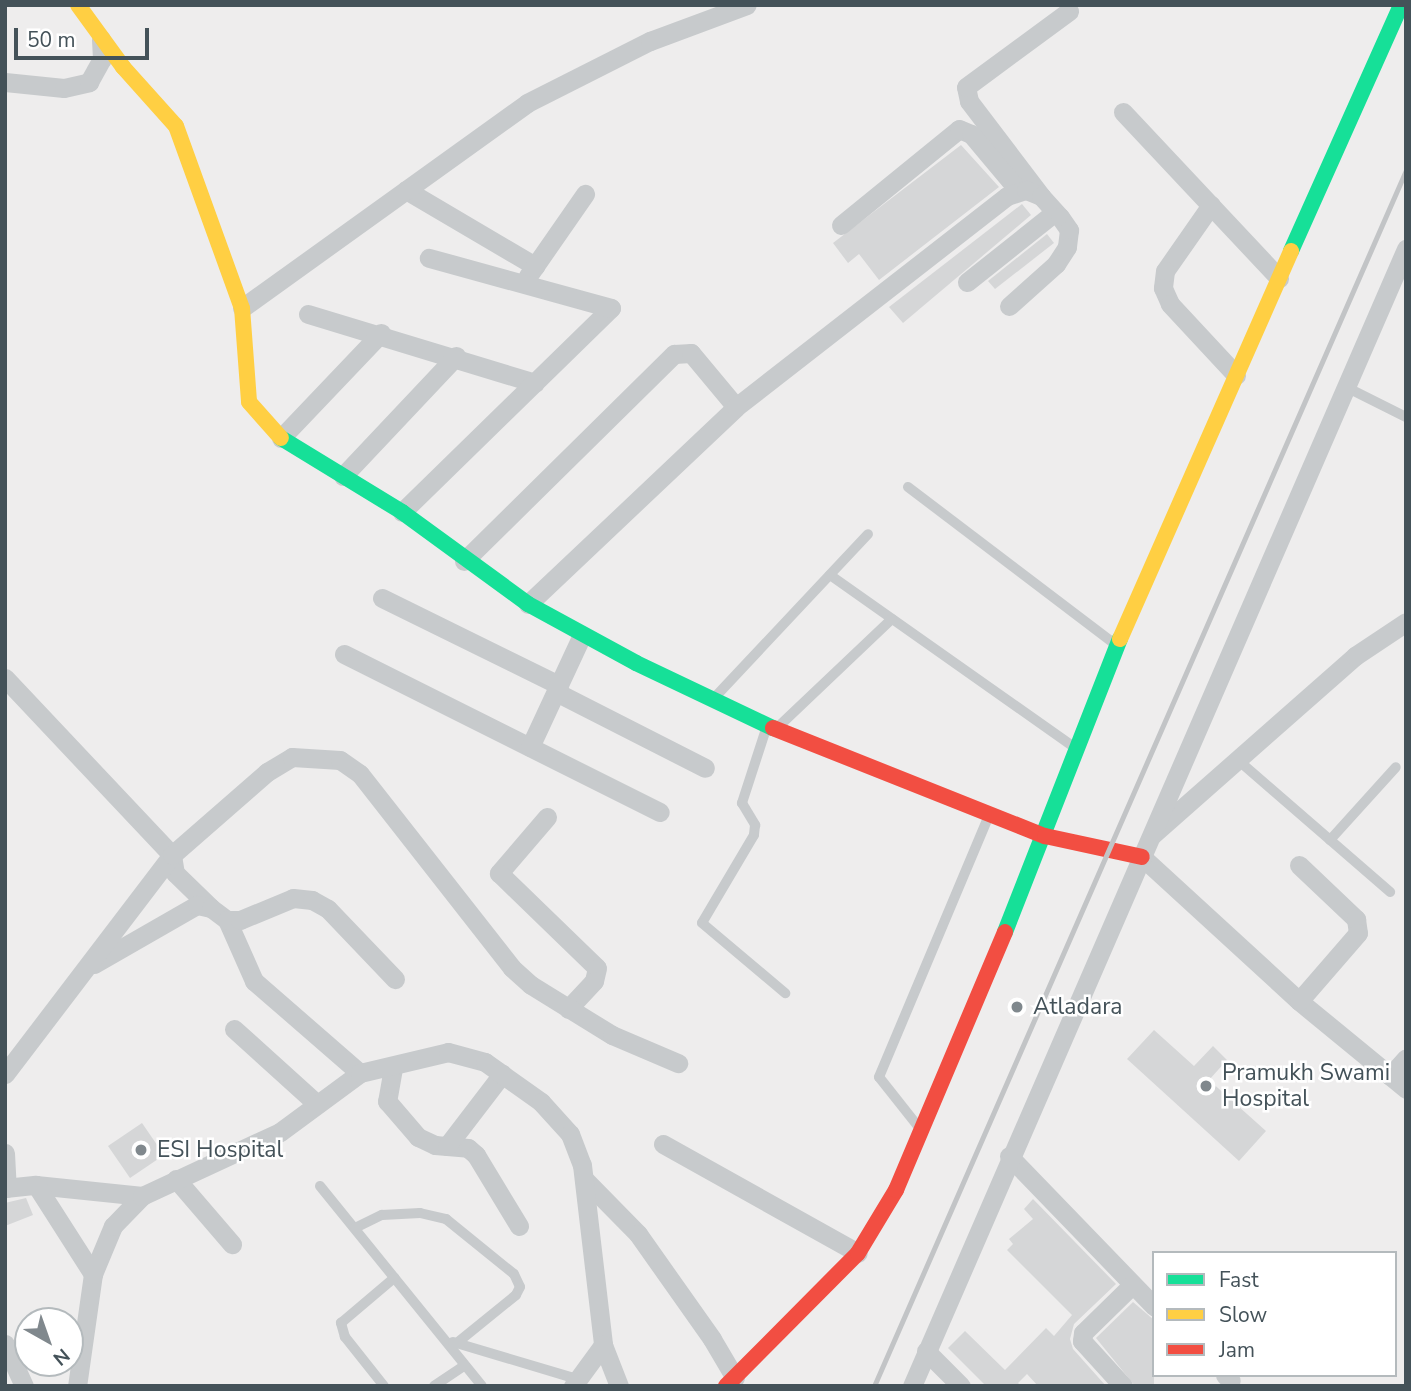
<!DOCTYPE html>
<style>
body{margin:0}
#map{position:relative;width:1411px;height:1391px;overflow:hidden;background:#eeeded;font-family:"Nunito Sans",sans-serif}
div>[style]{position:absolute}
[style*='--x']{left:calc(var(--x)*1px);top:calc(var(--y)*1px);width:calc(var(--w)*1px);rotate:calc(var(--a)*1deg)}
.building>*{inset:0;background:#d5d6d7}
.lane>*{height:10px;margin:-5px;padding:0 5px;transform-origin:5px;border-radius:5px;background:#c7cacc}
.street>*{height:19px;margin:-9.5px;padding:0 9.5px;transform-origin:9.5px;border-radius:9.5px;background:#c7cacc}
.fast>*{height:16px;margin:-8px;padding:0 8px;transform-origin:8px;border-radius:8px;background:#16e098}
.slow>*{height:16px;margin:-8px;padding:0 8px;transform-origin:8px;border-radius:8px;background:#ffcf43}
.jam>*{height:16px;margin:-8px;padding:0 8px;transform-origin:8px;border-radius:8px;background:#f24e42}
.rail>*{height:5px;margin:-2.5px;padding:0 2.5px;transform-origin:2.5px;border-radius:2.5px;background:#c2c4c6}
.dots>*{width:19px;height:19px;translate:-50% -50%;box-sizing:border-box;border:4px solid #fff;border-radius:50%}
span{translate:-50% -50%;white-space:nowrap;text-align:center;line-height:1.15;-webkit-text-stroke:5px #fff;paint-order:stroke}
.poi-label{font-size:23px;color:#445259}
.left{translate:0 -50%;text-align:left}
.frame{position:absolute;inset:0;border:7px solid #445259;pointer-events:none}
.legend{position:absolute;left:1152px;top:1251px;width:245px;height:126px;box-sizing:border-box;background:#fff;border:2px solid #b4babd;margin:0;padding:9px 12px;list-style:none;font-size:21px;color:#445259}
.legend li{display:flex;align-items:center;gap:14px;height:35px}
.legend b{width:35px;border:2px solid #b4babd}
.north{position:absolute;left:14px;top:1307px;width:70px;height:70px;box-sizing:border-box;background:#fff;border:2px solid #b4babd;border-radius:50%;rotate:140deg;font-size:19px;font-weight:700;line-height:28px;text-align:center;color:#445259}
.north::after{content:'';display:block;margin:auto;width:24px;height:32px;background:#80888d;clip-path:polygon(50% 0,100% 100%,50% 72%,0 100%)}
.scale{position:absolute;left:14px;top:28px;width:135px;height:32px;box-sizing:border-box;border:4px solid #445259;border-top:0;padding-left:9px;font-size:21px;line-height:24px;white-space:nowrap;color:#445259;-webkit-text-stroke:5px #fff;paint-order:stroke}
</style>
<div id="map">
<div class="building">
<i style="clip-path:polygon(961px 145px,999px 187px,879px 280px,859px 254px,848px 263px,833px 243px)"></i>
<i style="clip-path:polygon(1022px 204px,1031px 215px,903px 323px,889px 307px)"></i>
<i style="clip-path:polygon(1047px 234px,1054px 243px,995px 289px,988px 281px)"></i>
<i style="clip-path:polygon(1154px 1030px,1194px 1066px,1213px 1046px,1227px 1060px,1209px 1080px,1266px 1131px,1239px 1161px,1127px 1059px)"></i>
<i style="clip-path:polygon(142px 1123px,164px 1155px,130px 1178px,108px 1146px)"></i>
<i style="clip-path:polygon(26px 1198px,33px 1215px,5px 1226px,5px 1203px)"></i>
<i style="clip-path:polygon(1033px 1199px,1116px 1284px,1074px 1324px,1070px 1339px,1073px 1349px,1106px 1386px,1038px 1386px,1027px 1374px,1018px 1383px,1021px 1386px,986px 1386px,948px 1348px,965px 1331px,1005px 1370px,1046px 1328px,1054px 1336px,1072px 1315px,1007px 1250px,1013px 1244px,1009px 1239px,1033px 1219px,1024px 1209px)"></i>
<i style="clip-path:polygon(1133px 1302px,1154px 1320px,1154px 1386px,1135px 1386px,1096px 1338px)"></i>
</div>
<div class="lane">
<i style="--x:1346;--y:387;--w:67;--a:26.6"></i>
<i style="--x:908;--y:487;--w:260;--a:37.2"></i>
<i style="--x:830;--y:575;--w:300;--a:35.2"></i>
<i style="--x:716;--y:696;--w:222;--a:-46.8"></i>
<i style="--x:778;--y:727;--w:157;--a:-43.5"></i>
<i style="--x:766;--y:729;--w:78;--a:108"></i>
<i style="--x:742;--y:803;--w:26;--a:59"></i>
<i style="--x:755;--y:825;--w:10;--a:96"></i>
<i style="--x:754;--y:835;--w:102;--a:120.6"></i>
<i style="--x:702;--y:923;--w:109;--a:40.1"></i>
<i style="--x:1239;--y:761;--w:200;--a:40.9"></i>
<i style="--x:1330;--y:840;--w:98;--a:-47.9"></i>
<i style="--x:917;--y:1125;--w:61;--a:-128.4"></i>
<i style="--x:879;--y:1077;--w:284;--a:-67.2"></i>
<i style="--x:320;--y:1186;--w:257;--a:51"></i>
<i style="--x:355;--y:1228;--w:30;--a:-26"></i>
<i style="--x:382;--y:1215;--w:38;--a:-3"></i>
<i style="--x:420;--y:1213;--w:27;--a:13"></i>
<i style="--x:446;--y:1219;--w:87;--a:39"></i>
<i style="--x:514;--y:1274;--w:14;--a:65"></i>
<i style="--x:520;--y:1287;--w:9;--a:117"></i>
<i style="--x:516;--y:1295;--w:76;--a:140.9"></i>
<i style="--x:453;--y:1342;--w:129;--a:16.6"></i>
<i style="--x:384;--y:1386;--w:63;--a:-128.5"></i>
<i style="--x:345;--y:1337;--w:15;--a:-106"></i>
<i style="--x:341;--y:1323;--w:70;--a:-40.3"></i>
<i style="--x:434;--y:1386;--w:37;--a:-34"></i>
</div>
<div class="street">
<i style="--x:5;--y:82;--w:59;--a:5.8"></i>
<i style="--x:64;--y:88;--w:26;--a:-13"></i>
<i style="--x:89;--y:82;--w:26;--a:-61"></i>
<i style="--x:102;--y:59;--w:20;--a:-93"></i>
<i style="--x:1123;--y:112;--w:228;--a:46.8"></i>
<i style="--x:406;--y:190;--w:150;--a:30.5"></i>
<i style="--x:1041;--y:196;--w:119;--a:-127.2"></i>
<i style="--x:969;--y:101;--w:14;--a:-102"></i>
<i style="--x:966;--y:87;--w:128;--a:-36.4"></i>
<i style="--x:1211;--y:205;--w:80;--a:124.9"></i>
<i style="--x:1165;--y:271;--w:17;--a:97"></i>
<i style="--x:1163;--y:288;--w:17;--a:66"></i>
<i style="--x:1170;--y:304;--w:97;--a:47.1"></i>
<i style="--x:841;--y:225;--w:152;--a:-39.1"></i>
<i style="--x:959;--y:129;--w:13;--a:23"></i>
<i style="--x:971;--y:134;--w:73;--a:50"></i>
<i style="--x:528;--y:276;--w:100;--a:-55.2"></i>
<i style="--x:967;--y:282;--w:112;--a:-38.5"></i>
<i style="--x:242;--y:308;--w:351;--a:-35.7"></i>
<i style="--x:527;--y:103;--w:138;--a:-26.8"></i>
<i style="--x:650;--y:41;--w:103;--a:-20.4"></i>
<i style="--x:308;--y:314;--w:237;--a:16.9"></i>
<i style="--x:281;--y:438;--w:145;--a:-46.4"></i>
<i style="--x:343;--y:476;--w:165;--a:-46.7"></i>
<i style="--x:402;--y:512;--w:292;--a:-44.3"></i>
<i style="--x:611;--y:308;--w:189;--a:-164.6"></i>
<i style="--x:464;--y:561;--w:295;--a:-44.6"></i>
<i style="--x:674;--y:354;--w:17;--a:-3"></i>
<i style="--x:691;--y:353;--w:70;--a:50.2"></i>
<i style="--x:382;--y:598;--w:197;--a:26.2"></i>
<i style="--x:528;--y:604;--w:286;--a:-43.4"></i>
<i style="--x:736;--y:407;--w:343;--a:-37.9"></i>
<i style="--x:1007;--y:196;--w:20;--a:-18"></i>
<i style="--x:1026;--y:190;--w:16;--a:22"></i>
<i style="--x:1041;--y:196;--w:28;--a:48"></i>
<i style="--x:1060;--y:217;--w:16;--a:55"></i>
<i style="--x:1069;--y:230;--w:17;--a:97"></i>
<i style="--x:1067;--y:247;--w:20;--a:123"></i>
<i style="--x:1056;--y:264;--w:63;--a:138.2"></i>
<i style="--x:344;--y:654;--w:353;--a:26.6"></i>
<i style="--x:5;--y:678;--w:243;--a:46.7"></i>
<i style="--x:172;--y:855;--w:18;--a:81"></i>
<i style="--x:175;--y:873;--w:50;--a:44.2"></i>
<i style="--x:556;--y:692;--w:167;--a:27"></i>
<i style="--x:530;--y:747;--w:123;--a:-65.1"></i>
<i style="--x:547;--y:817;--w:74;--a:130.6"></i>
<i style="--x:499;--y:873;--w:136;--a:44.1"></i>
<i style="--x:597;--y:968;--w:13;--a:103"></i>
<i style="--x:594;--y:981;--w:38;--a:133"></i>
<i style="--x:1152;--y:835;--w:271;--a:-41.4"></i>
<i style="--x:1355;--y:656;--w:61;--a:-33.7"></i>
<i style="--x:1142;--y:857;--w:213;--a:42.5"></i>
<i style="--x:1299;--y:1001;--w:139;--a:39.4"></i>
<i style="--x:1299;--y:865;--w:79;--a:43.5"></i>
<i style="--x:1356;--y:919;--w:14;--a:82"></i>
<i style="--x:1358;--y:933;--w:90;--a:130.9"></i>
<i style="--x:227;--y:920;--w:67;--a:66.1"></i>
<i style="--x:254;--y:981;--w:140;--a:41"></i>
<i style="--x:94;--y:964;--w:119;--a:-29.8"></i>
<i style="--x:197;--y:905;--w:14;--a:12"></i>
<i style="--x:211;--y:908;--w:20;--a:37"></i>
<i style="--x:227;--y:920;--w:13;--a:0"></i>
<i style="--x:240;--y:920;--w:57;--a:-22.5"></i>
<i style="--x:293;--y:898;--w:19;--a:6"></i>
<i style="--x:312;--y:900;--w:18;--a:29"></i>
<i style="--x:328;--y:909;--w:97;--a:46.3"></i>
<i style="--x:234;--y:1029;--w:112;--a:42.1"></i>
<i style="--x:393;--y:1068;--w:34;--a:100"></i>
<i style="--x:387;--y:1101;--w:48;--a:49.3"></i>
<i style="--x:418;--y:1137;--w:19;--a:25"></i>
<i style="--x:435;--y:1145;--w:33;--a:5"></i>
<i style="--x:468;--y:1148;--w:11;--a:41"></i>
<i style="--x:476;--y:1155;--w:83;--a:58.8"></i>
<i style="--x:5;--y:1074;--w:275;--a:-52.7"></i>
<i style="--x:172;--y:855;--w:126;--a:-41.1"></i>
<i style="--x:267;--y:772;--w:29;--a:-31"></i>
<i style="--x:292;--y:757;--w:48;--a:3.6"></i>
<i style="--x:340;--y:760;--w:24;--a:35"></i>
<i style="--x:360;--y:774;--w:246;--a:51.9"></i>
<i style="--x:512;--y:968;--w:25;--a:42"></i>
<i style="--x:531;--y:985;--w:95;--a:31.7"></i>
<i style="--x:612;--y:1035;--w:72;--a:23"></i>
<i style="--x:1390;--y:1076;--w:24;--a:-48"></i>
<i style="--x:663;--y:1144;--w:223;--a:29.2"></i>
<i style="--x:447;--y:1146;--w:91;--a:-52.6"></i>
<i style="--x:5;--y:1153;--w:35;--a:87"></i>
<i style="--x:1009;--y:1156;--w:209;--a:46"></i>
<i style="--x:176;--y:1179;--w:86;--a:49.3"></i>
<i style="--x:584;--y:1179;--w:77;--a:45.5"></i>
<i style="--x:638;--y:1234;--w:128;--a:54.8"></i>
<i style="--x:712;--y:1339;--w:45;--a:59.5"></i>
<i style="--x:36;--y:1185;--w:107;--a:5.9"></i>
<i style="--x:5;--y:1188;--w:31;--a:-6"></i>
<i style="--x:36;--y:1185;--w:106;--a:57.4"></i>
<i style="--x:93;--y:1274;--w:113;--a:98.1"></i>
<i style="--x:93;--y:1274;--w:52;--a:-67.4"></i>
<i style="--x:113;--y:1226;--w:42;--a:-46"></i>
<i style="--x:142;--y:1196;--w:152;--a:-24.9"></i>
<i style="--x:280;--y:1132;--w:99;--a:-36.4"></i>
<i style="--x:360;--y:1073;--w:90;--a:-13.4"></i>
<i style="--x:448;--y:1052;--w:38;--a:15"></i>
<i style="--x:485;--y:1062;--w:69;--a:35.5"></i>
<i style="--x:541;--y:1102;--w:43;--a:47.8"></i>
<i style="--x:570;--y:1134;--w:33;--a:69"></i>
<i style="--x:582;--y:1165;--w:181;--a:83.3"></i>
<i style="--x:603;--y:1345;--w:44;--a:68.7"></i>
<i style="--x:5;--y:1344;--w:46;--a:65.7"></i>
<i style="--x:926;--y:1351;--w:49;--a:45"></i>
<i style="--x:1225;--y:1375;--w:8;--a:45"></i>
<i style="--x:573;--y:1386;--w:51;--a:-53.8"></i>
<i style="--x:912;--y:1386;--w:1240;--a:-66.52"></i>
<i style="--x:1123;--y:1386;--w:61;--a:-132.3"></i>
<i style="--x:1082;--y:1341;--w:8;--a:-83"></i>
<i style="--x:1083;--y:1333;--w:69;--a:-44.4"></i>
</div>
<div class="fast">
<i style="--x:1291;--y:251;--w:269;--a:-65.9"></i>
<i style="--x:281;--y:438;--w:142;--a:31.4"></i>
<i style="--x:402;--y:512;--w:156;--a:36.1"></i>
<i style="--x:528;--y:604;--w:123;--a:28.6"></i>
<i style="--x:636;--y:663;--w:152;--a:25.4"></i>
<i style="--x:1005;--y:932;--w:315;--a:-68.6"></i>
</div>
<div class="slow">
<i style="--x:78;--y:5;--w:77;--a:54"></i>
<i style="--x:123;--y:67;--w:79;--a:48.1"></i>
<i style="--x:176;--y:126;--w:194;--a:70.1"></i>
<i style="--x:242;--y:308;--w:94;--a:85.7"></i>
<i style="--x:249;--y:402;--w:48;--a:48.4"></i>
<i style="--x:1120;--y:639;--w:424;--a:-66.2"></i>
</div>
<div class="jam">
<i style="--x:773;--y:728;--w:293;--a:21.7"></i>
<i style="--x:1045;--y:836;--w:99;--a:12.2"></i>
<i style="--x:726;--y:1386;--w:187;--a:-45.2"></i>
<i style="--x:858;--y:1253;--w:74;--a:-58.9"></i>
<i style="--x:896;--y:1190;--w:280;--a:-67.1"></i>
</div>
<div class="rail">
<i style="--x:874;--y:1386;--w:1327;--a:-66.37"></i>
</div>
<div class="dots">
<i style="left:1017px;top:1007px;background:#80888d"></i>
<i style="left:1206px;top:1086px;background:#80888d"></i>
<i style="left:141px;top:1150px;background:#80888d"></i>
</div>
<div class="poi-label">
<span class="left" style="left:1033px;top:1007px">Atladara</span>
<span class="left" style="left:1222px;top:1086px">Pramukh Swami<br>Hospital</span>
<span class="left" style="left:157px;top:1150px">ESI Hospital</span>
</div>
<div class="frame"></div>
<ul class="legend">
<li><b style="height:9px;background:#16e098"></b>Fast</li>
<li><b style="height:9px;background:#ffcf43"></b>Slow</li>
<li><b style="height:9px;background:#f24e42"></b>Jam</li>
</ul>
<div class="north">N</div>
<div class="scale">50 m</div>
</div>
